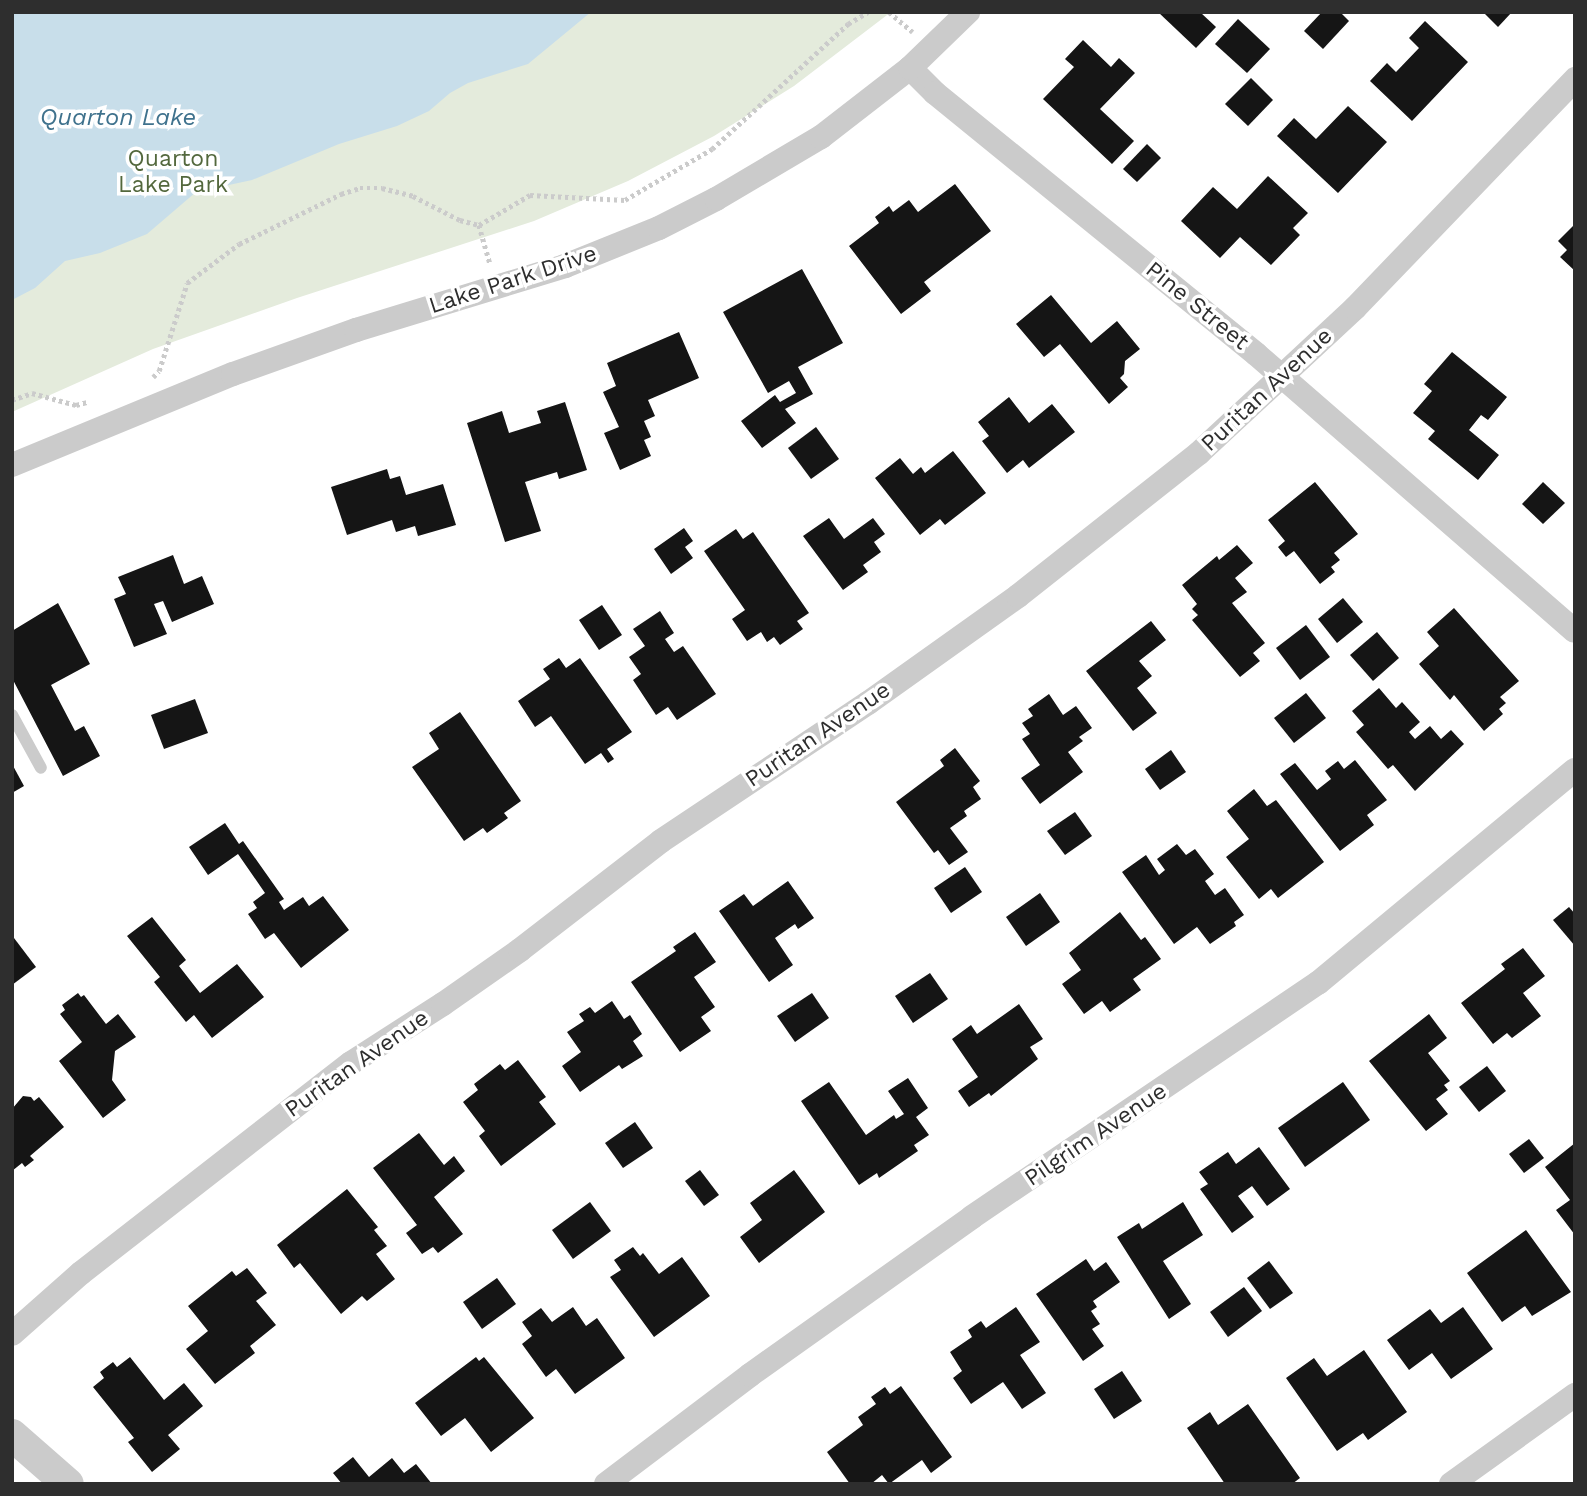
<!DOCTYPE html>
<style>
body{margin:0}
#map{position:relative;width:1587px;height:1496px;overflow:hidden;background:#fff;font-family:"Work Sans",sans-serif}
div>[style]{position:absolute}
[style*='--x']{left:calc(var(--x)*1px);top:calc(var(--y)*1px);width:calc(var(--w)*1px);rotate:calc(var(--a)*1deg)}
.green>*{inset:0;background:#e4ebdc}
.water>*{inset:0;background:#c8deea}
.building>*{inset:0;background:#151515}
.path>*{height:4.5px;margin-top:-2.25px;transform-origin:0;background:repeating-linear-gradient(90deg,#cbcbcb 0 3.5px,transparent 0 7px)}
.service>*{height:12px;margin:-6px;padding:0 6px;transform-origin:6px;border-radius:6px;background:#cbcbcb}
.minor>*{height:24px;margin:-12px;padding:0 12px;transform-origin:12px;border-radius:12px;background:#cbcbcb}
.tertiary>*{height:32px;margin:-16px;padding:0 16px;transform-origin:16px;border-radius:16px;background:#cbcbcb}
span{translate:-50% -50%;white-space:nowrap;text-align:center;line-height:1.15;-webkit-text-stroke:7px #fff;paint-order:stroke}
.park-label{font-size:23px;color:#53683d}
.street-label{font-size:23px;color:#2e2e2e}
.water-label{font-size:24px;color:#3f728d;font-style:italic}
.frame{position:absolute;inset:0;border:14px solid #2e2e2e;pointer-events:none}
</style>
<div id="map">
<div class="green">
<i style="clip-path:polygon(12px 12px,891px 12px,794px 86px,714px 136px,628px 181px,534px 221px,297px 298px,153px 349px,12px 412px)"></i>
</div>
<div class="water">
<i style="clip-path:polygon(12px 12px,591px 12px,528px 64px,468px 83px,450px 93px,429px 111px,397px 126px,339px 144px,252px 180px,196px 192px,147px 234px,100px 253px,65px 261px,35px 288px,12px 300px)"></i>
</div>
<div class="building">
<i style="clip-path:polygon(1158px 12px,1200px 12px,1216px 27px,1196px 48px)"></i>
<i style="clip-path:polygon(1322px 12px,1340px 12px,1349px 21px,1323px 49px,1304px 31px)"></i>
<i style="clip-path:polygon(1483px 12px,1512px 12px,1498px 27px)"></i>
<i style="clip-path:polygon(1238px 19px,1270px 49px,1247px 73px,1215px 44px)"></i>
<i style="clip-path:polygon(1425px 21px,1468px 62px,1412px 121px,1370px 81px,1387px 63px,1396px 72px,1419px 48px,1409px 38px)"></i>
<i style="clip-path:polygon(1083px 40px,1111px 67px,1119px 58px,1135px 73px,1100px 109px,1134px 141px,1112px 164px,1043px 99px,1074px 67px,1065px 59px)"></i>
<i style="clip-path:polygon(1251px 78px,1273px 100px,1248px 126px,1225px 104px)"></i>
<i style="clip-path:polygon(1348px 106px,1387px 142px,1338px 193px,1277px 136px,1294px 118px,1316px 139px)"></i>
<i style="clip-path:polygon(1147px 144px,1161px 158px,1137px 182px,1123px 169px)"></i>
<i style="clip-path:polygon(1268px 176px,1308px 213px,1293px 228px,1300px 235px,1271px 265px,1240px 237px,1220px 258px,1181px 221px,1213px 187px,1237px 209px)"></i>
<i style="clip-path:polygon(955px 184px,991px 231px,924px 282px,931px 291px,901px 314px,849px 246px,879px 223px,875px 217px,889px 206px,893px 212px,909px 200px,918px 212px)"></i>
<i style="clip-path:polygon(1575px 224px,1575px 271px,1560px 257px,1567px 250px,1558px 241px)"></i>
<i style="clip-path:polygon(802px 269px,843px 343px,798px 367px,813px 394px,785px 409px,796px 423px,762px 448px,741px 421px,775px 395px,780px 402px,796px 393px,789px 381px,768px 393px,723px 312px)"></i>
<i style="clip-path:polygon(1051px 295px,1091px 343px,1117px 321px,1140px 349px,1125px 361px,1124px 374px,1120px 378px,1128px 387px,1109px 404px,1060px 344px,1044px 357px,1016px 324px)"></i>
<i style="clip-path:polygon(679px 332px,699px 378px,648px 400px,655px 416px,644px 421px,651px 437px,644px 440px,651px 456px,620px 470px,604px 433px,619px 427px,603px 392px,616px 386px,607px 363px)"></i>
<i style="clip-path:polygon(1452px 352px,1507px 397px,1488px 420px,1481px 415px,1469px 430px,1499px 455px,1478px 480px,1428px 439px,1435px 431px,1413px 413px,1432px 391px,1424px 384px)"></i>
<i style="clip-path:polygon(1009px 397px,1029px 423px,1052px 404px,1075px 432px,1029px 468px,1023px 460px,1007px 473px,982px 441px,989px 436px,978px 422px)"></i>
<i style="clip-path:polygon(565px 402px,587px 470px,559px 479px,557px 472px,525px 482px,541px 531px,505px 542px,467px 423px,502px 411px,509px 433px,541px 423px,537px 411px)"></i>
<i style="clip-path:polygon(816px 427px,839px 459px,811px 479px,788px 448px)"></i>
<i style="clip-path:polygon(953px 451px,986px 493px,945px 525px,940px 519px,920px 535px,875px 478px,900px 458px,913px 474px,921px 467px,925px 473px)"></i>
<i style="clip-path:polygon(387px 469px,390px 479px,400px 476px,406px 495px,443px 484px,456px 525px,418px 536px,415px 526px,396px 532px,392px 520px,347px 535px,331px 487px)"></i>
<i style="clip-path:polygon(1315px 482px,1358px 534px,1334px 553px,1340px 560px,1331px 567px,1335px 572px,1320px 584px,1294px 551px,1286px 557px,1278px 547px,1285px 541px,1268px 520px)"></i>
<i style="clip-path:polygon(1543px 482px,1565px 503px,1543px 524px,1522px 504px)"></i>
<i style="clip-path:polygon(829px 518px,844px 539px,873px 518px,885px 534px,874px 542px,881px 552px,863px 565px,868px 572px,843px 590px,803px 536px)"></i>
<i style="clip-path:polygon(684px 528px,693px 541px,685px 547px,693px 558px,671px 574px,654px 549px)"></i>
<i style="clip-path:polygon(736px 529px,743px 539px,753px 532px,809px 613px,797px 621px,803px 629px,780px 645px,774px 637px,767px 642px,761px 632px,747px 641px,732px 619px,745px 610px,704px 551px)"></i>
<i style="clip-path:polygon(1237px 545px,1253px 563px,1235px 578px,1247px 592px,1232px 603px,1265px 643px,1253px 653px,1260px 661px,1240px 677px,1192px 620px,1198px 615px,1192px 609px,1197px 604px,1182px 585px,1217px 556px,1219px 560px)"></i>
<i style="clip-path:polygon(173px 555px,184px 584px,202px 576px,214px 604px,172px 622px,163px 601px,154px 604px,167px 634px,134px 647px,114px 599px,126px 594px,118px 577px)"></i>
<i style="clip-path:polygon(1343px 598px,1363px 622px,1337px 643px,1318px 619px)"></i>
<i style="clip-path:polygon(58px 603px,90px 664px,51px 685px,75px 731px,84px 726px,100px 756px,63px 776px,12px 678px,12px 631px)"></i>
<i style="clip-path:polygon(602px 605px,622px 635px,599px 650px,579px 620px)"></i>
<i style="clip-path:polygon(1454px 608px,1519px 681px,1500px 697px,1506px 703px,1499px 709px,1503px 714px,1484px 731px,1454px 695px,1450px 700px,1419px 664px,1439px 646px,1427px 632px)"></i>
<i style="clip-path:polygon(660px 611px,674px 633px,665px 639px,674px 652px,683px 646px,716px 694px,677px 720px,668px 707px,656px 715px,633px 680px,641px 674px,629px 657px,645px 646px,633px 629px)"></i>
<i style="clip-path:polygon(1151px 621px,1166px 640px,1139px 661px,1152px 676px,1137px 688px,1157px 713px,1133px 731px,1086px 671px)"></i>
<i style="clip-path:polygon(1306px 625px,1330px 657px,1300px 680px,1276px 648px)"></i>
<i style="clip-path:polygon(1377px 632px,1399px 658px,1373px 681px,1350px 655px)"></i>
<i style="clip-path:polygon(559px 658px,566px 668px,580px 658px,632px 732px,607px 749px,614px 759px,608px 763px,601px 753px,585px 764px,551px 716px,535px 727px,518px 701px,550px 679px,543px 669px)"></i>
<i style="clip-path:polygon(1379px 688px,1396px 708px,1402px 702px,1420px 722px,1409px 732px,1415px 739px,1430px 726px,1441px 739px,1451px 730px,1464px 744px,1415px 791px,1393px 765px,1388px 769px,1356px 732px,1364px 725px,1352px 711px)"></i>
<i style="clip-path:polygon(1306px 693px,1326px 718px,1294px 743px,1274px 718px)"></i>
<i style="clip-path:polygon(1049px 694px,1063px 715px,1076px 706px,1092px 728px,1079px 737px,1083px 741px,1068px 752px,1083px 772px,1040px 804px,1021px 778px,1040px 765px,1022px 739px,1030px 734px,1022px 723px,1033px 716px,1028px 709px)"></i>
<i style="clip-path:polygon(195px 699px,208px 733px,164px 749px,151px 715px)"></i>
<i style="clip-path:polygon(460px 712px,521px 801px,504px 813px,508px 818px,487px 833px,483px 828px,464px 841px,412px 767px,439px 749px,429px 733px)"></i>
<i style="clip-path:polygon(955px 748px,980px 781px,973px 787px,981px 799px,964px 811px,967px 816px,950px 828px,968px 852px,949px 865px,938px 850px,934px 853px,896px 802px,944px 766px,940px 760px)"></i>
<i style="clip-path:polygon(1171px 750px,1186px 772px,1160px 790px,1145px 769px)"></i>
<i style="clip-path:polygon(1355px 760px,1387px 800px,1367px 815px,1374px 825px,1340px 851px,1280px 774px,1295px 763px,1317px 790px,1331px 779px,1325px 771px,1338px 761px,1344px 769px)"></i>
<i style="clip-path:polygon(12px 764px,24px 786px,12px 793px)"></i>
<i style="clip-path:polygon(1254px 789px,1267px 806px,1276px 800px,1324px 862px,1278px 898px,1271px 889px,1259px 899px,1226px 857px,1249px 839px,1227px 811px)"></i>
<i style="clip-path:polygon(1075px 812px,1092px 836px,1065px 855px,1047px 831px)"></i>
<i style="clip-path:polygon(225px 823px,239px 844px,243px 841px,284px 899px,279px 902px,284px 910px,303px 897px,309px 906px,323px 896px,349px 930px,301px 968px,274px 933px,265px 939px,248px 914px,257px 908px,253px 902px,265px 893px,238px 854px,208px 875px,189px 847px)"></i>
<i style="clip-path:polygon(1177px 844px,1186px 855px,1195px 849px,1214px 874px,1205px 881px,1215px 895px,1225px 888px,1244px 915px,1234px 922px,1236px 926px,1210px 944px,1197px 927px,1174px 944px,1122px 872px,1146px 855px,1159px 875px,1165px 870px,1157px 859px)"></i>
<i style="clip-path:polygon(965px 867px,982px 892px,951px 913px,934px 888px)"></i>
<i style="clip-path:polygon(788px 881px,814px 918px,798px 929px,795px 924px,775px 938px,793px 965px,769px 982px,719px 911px,744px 894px,753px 906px)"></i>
<i style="clip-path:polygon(1040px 893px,1060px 922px,1026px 946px,1006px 917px)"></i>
<i style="clip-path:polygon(1569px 907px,1575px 914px,1575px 946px,1553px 920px)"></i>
<i style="clip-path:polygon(1120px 912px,1141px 940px,1145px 937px,1161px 959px,1133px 979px,1141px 990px,1110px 1012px,1102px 1001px,1084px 1014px,1062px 984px,1081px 970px,1069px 953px)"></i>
<i style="clip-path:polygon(152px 917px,186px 960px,179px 966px,200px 993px,237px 964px,264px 997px,212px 1038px,194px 1015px,186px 1022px,154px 982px,160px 977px,127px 936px)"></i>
<i style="clip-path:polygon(695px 932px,716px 962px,694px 977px,715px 1007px,701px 1017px,711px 1031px,680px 1052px,631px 982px,676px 951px,673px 947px)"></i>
<i style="clip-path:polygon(14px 938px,36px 967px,12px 985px,12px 939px)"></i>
<i style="clip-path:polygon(1523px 948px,1545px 976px,1523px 993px,1541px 1016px,1512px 1038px,1507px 1033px,1493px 1044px,1461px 1003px,1505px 969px,1501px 964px)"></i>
<i style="clip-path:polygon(930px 973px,948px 999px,913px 1023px,895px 996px)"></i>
<i style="clip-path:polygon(78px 993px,81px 997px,84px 995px,106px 1024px,118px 1014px,136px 1037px,115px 1051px,112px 1080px,126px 1100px,103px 1118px,59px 1061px,82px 1042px,60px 1014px,65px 1010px,62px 1005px)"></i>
<i style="clip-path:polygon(812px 993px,829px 1018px,795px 1042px,777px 1016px)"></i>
<i style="clip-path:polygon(612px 1001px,624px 1019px,630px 1015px,642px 1034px,633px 1041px,643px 1056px,622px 1069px,619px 1065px,580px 1092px,562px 1066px,581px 1052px,567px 1032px,584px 1021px,579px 1014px,590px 1007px,595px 1013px)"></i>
<i style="clip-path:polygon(1019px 1004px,1043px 1039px,1030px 1047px,1038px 1059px,991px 1096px,989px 1093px,969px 1107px,958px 1091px,978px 1077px,952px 1039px,971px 1025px,977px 1034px)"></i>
<i style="clip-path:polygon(1429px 1014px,1447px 1038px,1428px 1053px,1450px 1081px,1444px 1085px,1448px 1090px,1436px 1099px,1448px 1114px,1426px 1131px,1369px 1061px)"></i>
<i style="clip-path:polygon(518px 1060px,546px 1097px,539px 1102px,556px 1124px,501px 1166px,479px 1136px,485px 1131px,463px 1102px,478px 1090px,474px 1084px,500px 1064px,505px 1070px)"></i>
<i style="clip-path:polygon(1487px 1066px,1506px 1091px,1479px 1112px,1459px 1087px)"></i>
<i style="clip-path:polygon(908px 1078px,928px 1108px,916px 1117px,929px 1135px,914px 1145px,918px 1151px,879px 1178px,877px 1173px,859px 1185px,801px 1101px,829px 1082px,866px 1135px,894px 1115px,896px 1119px,904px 1114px,888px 1091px)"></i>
<i style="clip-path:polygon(1343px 1082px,1370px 1120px,1305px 1167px,1278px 1128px)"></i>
<i style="clip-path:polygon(23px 1096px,31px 1097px,34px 1101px,39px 1097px,64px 1127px,30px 1156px,34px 1160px,25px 1167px,22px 1163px,12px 1171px,12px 1109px)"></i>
<i style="clip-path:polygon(635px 1122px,653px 1148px,623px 1168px,605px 1143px)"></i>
<i style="clip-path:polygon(419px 1133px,444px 1165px,454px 1156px,465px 1171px,434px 1197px,463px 1234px,438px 1253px,433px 1247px,422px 1254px,406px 1233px,417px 1225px,373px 1168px)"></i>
<i style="clip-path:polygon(1529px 1139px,1544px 1158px,1524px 1173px,1509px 1154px)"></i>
<i style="clip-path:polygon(1575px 1143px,1575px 1235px,1556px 1210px,1570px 1200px,1545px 1167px)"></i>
<i style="clip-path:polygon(1259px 1147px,1290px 1189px,1267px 1206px,1252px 1186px,1238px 1196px,1254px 1217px,1232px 1233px,1200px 1189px,1208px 1184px,1199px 1172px,1228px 1152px,1236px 1164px)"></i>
<i style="clip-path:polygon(700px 1170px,719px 1195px,704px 1206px,685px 1181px)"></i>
<i style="clip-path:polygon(794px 1170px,825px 1212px,759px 1263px,740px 1237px,762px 1220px,750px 1203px)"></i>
<i style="clip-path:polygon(347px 1189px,378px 1227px,374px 1230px,387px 1246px,376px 1254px,395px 1279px,367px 1301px,362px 1296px,341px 1314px,300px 1263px,294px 1268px,277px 1245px)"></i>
<i style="clip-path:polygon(590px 1202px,611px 1231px,573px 1259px,552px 1230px)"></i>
<i style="clip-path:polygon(1183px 1202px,1203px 1235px,1163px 1261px,1191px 1304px,1169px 1319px,1117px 1237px,1139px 1223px,1142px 1229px)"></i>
<i style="clip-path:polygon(1526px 1230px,1571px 1292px,1532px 1316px,1525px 1306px,1502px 1322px,1467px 1273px)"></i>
<i style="clip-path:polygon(633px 1247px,640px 1256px,643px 1253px,659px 1274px,682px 1257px,710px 1296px,654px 1337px,610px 1277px,621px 1270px,614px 1260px)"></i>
<i style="clip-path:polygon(1086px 1259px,1094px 1271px,1106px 1262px,1120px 1282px,1093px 1301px,1097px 1307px,1091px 1311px,1100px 1324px,1092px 1329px,1104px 1346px,1083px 1361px,1036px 1294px)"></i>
<i style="clip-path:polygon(1269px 1261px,1293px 1293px,1270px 1309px,1247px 1278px)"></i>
<i style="clip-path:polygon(247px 1268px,267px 1293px,256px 1301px,276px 1325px,250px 1346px,255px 1353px,215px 1384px,186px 1349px,208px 1331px,188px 1306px,232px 1271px,236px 1276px)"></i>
<i style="clip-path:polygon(497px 1278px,516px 1304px,482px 1329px,463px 1302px)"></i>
<i style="clip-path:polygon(1244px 1287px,1262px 1311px,1228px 1337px,1210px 1312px)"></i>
<i style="clip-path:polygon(573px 1307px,586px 1326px,597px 1318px,625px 1358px,575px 1394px,556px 1369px,546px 1377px,522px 1344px,532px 1336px,522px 1322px,541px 1308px,552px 1322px)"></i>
<i style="clip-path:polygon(1016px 1307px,1040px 1342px,1020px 1355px,1046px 1393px,1022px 1409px,1003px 1382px,971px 1404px,953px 1378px,962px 1371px,950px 1352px,972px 1337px,968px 1330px,981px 1321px,986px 1328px)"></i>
<i style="clip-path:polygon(1463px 1307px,1493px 1349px,1451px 1379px,1432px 1353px,1409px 1370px,1387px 1340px,1430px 1309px,1441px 1323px)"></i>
<i style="clip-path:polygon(1364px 1350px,1407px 1412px,1368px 1440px,1363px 1433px,1337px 1451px,1286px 1378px,1314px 1358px,1327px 1376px)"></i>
<i style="clip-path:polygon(130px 1357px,164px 1400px,184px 1383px,203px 1406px,168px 1435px,180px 1449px,152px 1472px,128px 1442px,134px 1438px,93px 1387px,104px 1378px,100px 1372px,113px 1362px,117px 1367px)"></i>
<i style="clip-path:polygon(476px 1357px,479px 1361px,484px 1357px,534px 1418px,491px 1452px,465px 1418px,441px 1436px,415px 1403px)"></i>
<i style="clip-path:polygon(1122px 1371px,1142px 1401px,1114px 1419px,1094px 1389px)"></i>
<i style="clip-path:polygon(901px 1386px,952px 1457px,931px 1473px,922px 1460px,889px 1484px,882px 1475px,871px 1484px,850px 1484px,827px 1452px,863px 1425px,858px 1417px,876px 1404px,871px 1397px,885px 1387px,890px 1394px)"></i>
<i style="clip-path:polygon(1248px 1404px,1300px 1478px,1292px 1484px,1225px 1484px,1187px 1428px,1210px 1412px,1218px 1425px)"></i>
<i style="clip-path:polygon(353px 1457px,369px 1477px,392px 1458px,404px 1473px,416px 1464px,432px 1484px,342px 1484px,333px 1473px)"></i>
</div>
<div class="path">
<i style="--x:889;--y:12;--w:31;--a:40"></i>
<i style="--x:479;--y:225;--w:40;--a:74"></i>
<i style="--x:153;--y:377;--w:8;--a:-45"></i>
<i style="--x:159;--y:371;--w:92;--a:-72.3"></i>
<i style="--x:187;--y:283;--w:65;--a:-36.9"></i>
<i style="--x:239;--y:244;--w:114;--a:-26.1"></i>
<i style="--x:341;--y:194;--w:20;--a:-18"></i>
<i style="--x:360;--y:188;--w:22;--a:0"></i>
<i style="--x:382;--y:188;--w:32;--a:14"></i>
<i style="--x:413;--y:196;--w:53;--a:27.1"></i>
<i style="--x:460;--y:220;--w:20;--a:15"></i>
<i style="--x:479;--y:225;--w:59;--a:-30.5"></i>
<i style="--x:530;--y:195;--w:95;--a:3"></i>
<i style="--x:625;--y:200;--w:101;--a:-30.4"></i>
<i style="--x:712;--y:149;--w:185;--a:-42.6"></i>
<i style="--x:848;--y:24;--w:23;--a:-31"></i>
<i style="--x:12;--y:400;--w:21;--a:-19"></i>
<i style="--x:32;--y:393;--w:46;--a:15.3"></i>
<i style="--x:76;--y:405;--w:11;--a:-15"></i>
</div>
<div class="service">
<i style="--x:12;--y:715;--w:60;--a:61.3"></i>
</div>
<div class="minor">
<i style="--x:910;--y:68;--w:35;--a:45"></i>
<i style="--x:935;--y:93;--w:414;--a:39.1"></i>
<i style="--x:1256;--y:354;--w:422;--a:41"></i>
<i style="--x:12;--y:465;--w:239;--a:-22.4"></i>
<i style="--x:233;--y:374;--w:131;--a:-19.7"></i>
<i style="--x:356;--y:330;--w:219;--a:-17"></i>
<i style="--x:565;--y:266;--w:101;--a:-22"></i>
<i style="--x:659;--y:228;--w:64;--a:-27"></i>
<i style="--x:716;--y:199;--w:122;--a:-30.6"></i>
<i style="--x:821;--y:137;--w:113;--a:-37.8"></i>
<i style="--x:910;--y:68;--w:81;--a:-44"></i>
<i style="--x:12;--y:1334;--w:92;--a:-41.5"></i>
<i style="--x:81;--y:1273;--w:342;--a:-37.9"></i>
<i style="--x:351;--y:1063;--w:109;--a:-32.7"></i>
<i style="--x:443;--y:1004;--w:94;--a:-35"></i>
<i style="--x:520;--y:950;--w:178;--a:-37.7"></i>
<i style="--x:661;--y:841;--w:249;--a:-33.7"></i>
<i style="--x:868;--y:703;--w:184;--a:-35.5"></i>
<i style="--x:1018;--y:596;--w:231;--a:-38.3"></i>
<i style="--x:1199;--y:453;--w:213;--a:-42.9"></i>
<i style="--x:1355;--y:308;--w:318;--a:-46.1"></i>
<i style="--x:606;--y:1484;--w:181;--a:-37.1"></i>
<i style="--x:750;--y:1375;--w:272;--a:-35.4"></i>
<i style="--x:972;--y:1217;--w:418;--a:-34.1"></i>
<i style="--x:1318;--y:983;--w:334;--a:-39.7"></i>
<i style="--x:1451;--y:1484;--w:153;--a:-35.7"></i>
</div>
<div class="tertiary">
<i style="--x:12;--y:1435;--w:74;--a:41.2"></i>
</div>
<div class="park-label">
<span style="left:173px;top:172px">Quarton<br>Lake Park</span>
</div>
<div class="street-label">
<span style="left:513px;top:280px;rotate:-18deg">Lake Park Drive</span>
<span style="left:1197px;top:306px;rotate:39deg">Pine Street</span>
<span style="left:1267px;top:390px;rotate:-43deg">Puritan Avenue</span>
<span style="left:818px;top:735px;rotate:-34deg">Puritan Avenue</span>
<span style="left:357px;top:1064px;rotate:-35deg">Puritan Avenue</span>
<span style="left:1096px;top:1135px;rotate:-34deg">Pilgrim Avenue</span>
</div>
<div class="water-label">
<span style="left:118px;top:118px">Quarton Lake</span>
</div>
<div class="frame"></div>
</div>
